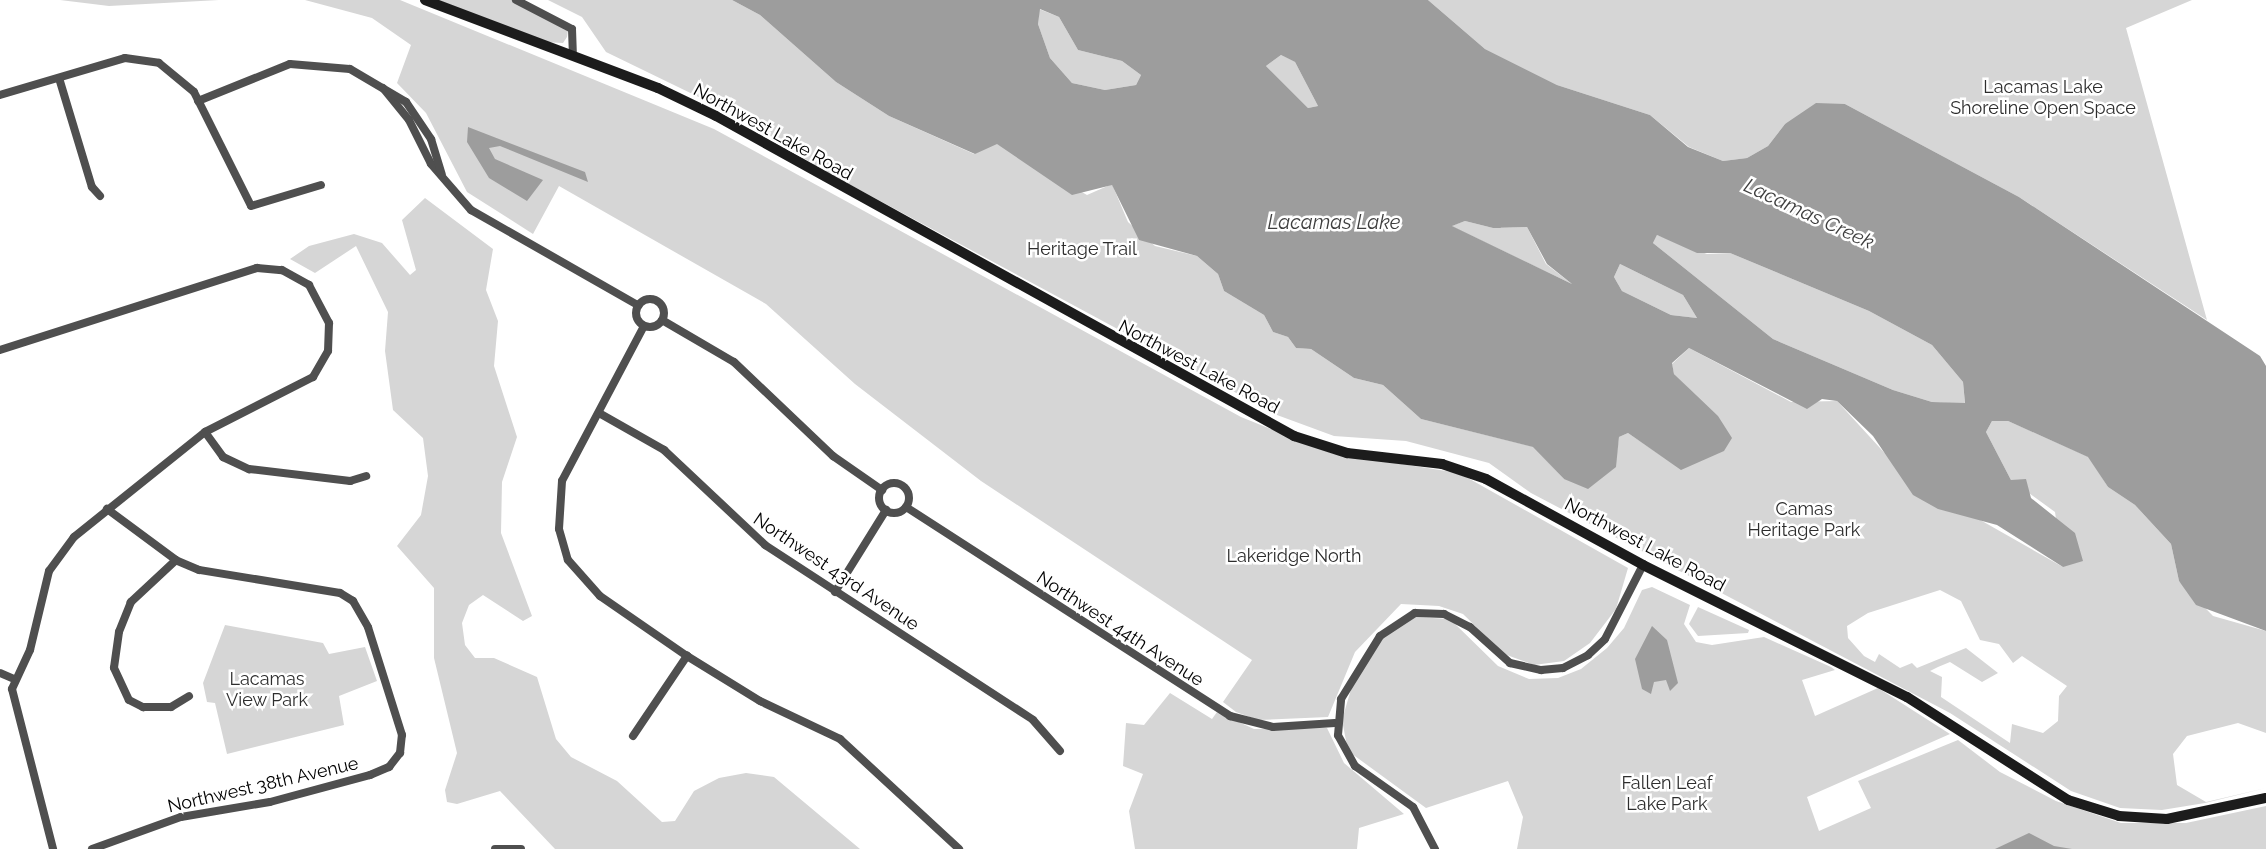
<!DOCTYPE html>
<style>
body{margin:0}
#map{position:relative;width:2266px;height:849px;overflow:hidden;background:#fff;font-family:Raleway,sans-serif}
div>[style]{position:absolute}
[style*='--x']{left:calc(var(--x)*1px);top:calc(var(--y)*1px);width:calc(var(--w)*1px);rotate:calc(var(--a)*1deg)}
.green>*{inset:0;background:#d6d6d6}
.water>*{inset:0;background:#9d9d9d}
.minor>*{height:8px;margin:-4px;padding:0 4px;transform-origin:4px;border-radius:4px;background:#4f4f4f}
.minor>.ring{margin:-4px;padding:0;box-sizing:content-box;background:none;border:8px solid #4f4f4f;border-radius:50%}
.secondary>*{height:10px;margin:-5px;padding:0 5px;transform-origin:5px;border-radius:5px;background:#1c1c1c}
span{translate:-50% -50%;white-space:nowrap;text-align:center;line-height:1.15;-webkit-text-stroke:5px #fff;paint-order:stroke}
.park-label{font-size:18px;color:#2d2d2d}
.street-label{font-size:18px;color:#000}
.water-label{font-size:20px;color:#3e3e3e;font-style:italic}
</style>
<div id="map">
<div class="green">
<i style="clip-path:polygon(60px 0,219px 0,109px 6px)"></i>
<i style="clip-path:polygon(305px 0,400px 0,714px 129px,1241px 417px,1331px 453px,1459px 473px,1628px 568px,1616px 609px,1590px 643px,1564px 661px,1534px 665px,1504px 654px,1463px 614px,1439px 606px,1401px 604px,1355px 652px,1328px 717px,1258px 720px,1236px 712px,1223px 702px,1252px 660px,981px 481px,855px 384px,766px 304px,559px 186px,533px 234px,467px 192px,426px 113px,397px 83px,411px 45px,372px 18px)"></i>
<i style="clip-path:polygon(438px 0,513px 0,568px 30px,567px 37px,563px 43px,544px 42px)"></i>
<i style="clip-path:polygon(evenodd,548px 0,732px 0,760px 15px,836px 82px,889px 116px,974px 154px,996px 143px,1087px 195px,1112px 184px,1128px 222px,1155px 246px,1197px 256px,1218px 274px,1224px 291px,1264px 315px,1273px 332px,1288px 337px,1296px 348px,1311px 349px,1354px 378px,1383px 385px,1421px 419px,1534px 447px,1564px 479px,1615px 467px,1619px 437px,1628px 433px,1666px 459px,1689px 389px,1674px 374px,1672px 364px,1689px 348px,1791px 402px,1837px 401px,1891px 460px,1975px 517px,2063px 567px,2055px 512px,2011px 480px,1986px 432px,1992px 421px,2008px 421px,2089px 457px,2108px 487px,2135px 505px,2171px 544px,2179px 581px,2213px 616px,2266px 631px,2266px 733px,2238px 723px,2187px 736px,2173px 754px,2177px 785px,2206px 802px,2266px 788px,2205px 803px,2162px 810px,2120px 808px,2071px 791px,1950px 713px,1531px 493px,1489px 463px,1406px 441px,1334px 436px,1277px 415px,819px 168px,746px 120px,606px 52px,582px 17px,548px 0,1940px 590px,1961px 601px,1980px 640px,1999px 644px,2013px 663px,2022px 656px,2067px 686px,2059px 696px,2058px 721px,2043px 733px,2012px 724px,2010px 743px,1941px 697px,1942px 677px,1930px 671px,1938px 667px,1950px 662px,1982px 682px,1998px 673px,1966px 648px,1917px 668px,1912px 663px,1900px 668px,1879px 654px,1875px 662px,1864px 656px,1848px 638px,1847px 626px,1868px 613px,1940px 590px)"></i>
<i style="clip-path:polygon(1428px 0,2192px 0,2126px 28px,2207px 320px,2019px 197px,1845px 104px,1785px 124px,1768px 146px,1747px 158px,1723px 161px,1689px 147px,1650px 115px,1557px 85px,1485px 49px)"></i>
<i style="clip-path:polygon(1039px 9px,1059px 17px,1078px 50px,1122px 61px,1141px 75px,1136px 85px,1105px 90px,1072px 83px,1050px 58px,1038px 24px)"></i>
<i style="clip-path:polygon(1281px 55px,1295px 62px,1318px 106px,1308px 108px,1266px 66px)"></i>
<i style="clip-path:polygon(425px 198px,493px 249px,486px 290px,498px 321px,494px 366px,517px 437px,502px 482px,501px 533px,532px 616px,523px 621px,483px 595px,469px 605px,462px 623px,465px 645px,475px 658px,494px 658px,537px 677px,556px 739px,571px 757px,617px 781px,662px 822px,675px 821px,694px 791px,719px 778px,746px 773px,774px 777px,860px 849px,555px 849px,500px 791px,457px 804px,447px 802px,445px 790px,457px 753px,434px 658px,434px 588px,397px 546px,421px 515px,428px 476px,423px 438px,393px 410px,385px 351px,388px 312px,356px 246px,315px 273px,290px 259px,309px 246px,354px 234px,382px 243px,410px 275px,416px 270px,402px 220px)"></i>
<i style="clip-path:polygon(1465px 221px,1493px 228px,1527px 227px,1546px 264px,1572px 284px,1451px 226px)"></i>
<i style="clip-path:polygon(1657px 235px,1707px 254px,1730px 253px,1869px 311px,1932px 345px,1963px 382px,1965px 404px,1932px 402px,1893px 390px,1773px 339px,1653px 243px)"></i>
<i style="clip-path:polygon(1620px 264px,1683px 295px,1697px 318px,1671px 315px,1622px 291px,1614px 277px)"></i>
<i style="clip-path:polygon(1652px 587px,1690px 605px,1684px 624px,1696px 642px,1712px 645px,1764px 637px,1831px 667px,1835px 670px,1802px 680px,1815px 716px,1878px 688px,1950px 734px,1807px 797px,1819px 831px,1871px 808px,1858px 781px,1958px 740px,2000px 772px,2056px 801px,2121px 823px,2186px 823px,2266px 806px,2266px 849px,1517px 849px,1523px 817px,1508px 781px,1426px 808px,1348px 751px,1342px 720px,1354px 679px,1386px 633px,1414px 617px,1450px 619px,1498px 666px,1529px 679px,1558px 678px,1581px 669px,1607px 648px,1624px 628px,1642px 590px)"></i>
<i style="clip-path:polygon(1698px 607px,1749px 630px,1748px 633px,1698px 636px,1689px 624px)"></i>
<i style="clip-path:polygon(225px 625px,323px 643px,329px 654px,365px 647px,377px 681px,339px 696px,344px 725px,227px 754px,215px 703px,207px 702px,203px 683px)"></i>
<i style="clip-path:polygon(1170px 693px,1212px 719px,1217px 712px,1254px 729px,1327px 728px,1344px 763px,1404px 814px,1359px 828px,1357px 849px,1135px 849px,1129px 811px,1143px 774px,1123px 766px,1126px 723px,1144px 725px)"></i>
</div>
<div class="water">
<i style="clip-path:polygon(evenodd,732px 0,1428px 0,1485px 49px,1557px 85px,1650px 115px,1688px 147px,1723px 161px,1747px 158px,1768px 146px,1785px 124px,1816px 103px,1845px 104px,2019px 197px,2260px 356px,2266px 366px,2266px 631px,2196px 605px,2179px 581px,2171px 544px,2135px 505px,2108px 487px,2088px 457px,2008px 421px,1992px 421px,1986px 432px,2011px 480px,2026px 479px,2031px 498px,2075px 533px,2083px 561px,2063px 567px,1997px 525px,1938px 509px,1913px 495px,1873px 436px,1837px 401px,1822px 399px,1807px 409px,1689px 348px,1672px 363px,1674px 374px,1718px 416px,1732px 438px,1724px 451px,1681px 470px,1628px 433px,1619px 437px,1616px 467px,1588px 489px,1564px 479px,1533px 447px,1421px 419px,1383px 385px,1354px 378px,1311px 349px,1296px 348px,1288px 337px,1273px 332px,1264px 315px,1224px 291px,1218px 274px,1197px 256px,1139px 240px,1112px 185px,1072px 195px,997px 144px,975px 154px,889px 116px,836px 82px,760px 15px,732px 0,1040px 9px,1059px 17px,1078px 50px,1122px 61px,1141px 75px,1136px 85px,1105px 90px,1072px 83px,1050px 58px,1038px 24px,1040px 9px,732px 0,1281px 55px,1295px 62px,1318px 106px,1308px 108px,1266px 66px,1281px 55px,732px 0,1465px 221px,1493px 228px,1527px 227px,1547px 264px,1572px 284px,1452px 226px,1465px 221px,732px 0,1657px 235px,1697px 253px,1730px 253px,1869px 311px,1932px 345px,1963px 382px,1965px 403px,1932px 402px,1893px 390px,1773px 339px,1653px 243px,1657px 235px,732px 0,1620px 264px,1683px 295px,1697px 318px,1671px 315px,1622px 291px,1614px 277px,1620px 264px)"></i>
<i style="clip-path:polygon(468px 127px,585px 172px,588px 182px,500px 146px,489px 148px,495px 159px,543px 180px,527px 201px,489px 178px,467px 142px)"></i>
<i style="clip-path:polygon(1652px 626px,1667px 640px,1678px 683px,1670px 691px,1666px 680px,1654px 682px,1651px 694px,1642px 689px,1635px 659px)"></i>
<i style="clip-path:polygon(2029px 833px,2054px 846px,2072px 849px,1995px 849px)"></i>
</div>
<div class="minor">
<i style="--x:516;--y:0;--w:63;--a:27.4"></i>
<i style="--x:572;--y:29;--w:26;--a:88"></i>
<i style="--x:59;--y:78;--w:114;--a:73.2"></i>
<i style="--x:92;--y:187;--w:12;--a:48"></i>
<i style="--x:383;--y:88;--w:41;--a:50.9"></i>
<i style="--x:409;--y:120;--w:49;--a:63.4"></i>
<i style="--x:431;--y:164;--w:61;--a:49"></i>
<i style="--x:471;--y:210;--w:193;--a:29.7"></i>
<i style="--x:0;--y:95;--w:130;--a:-16.5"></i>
<i style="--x:125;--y:58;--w:34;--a:8"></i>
<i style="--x:159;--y:63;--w:45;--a:39.6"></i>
<i style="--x:194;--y:92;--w:127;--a:63.4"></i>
<i style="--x:251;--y:206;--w:73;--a:-16.7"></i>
<i style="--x:198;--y:101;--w:99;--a:-21.9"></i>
<i style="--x:290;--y:64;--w:60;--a:4.8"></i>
<i style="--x:350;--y:69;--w:65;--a:30.5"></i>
<i style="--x:406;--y:102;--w:45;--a:56"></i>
<i style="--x:431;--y:139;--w:37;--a:73"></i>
<i class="ring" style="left:636px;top:299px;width:20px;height:20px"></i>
<i style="--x:662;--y:320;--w:83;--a:30.3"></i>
<i style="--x:734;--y:362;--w:137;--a:43.5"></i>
<i style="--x:833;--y:456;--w:60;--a:34.8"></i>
<i style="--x:644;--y:326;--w:175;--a:117.9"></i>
<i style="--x:562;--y:481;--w:48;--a:93.6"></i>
<i style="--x:559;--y:529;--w:32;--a:74"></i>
<i style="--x:568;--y:560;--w:48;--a:48.4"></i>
<i style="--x:600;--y:596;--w:106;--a:34.6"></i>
<i style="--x:687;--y:656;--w:86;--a:31.7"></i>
<i style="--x:760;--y:701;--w:89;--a:25.4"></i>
<i style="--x:840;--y:739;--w:162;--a:42.7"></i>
<i style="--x:0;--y:350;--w:270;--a:-17.7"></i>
<i style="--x:257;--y:268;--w:25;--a:5"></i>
<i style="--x:282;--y:270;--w:31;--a:29"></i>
<i style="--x:309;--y:285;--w:43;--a:62.2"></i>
<i style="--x:329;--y:323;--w:28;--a:92"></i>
<i style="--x:328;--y:351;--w:30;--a:120"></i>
<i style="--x:313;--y:377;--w:121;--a:153"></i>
<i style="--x:205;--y:432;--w:168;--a:141.3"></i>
<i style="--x:74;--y:537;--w:42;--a:126.3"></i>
<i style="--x:49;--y:571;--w:81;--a:103.5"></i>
<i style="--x:30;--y:650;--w:43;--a:114.8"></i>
<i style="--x:12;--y:689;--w:165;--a:75.6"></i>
<i style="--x:599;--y:413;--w:75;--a:29.6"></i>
<i style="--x:664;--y:450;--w:139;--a:43.2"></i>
<i style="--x:765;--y:545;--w:320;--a:33.1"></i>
<i style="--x:1033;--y:720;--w:41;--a:48.9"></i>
<i style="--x:205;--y:432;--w:31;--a:54"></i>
<i style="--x:223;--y:457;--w:29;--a:25"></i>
<i style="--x:249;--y:469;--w:102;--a:6.8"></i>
<i style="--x:350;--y:481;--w:17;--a:-17"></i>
<i class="ring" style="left:879px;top:483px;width:22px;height:22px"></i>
<i style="--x:906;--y:507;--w:386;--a:32.8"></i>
<i style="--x:1230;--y:716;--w:44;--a:14.3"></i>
<i style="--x:1273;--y:727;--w:62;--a:-3.7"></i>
<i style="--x:176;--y:560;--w:62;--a:137"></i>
<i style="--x:131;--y:602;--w:32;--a:112"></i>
<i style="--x:119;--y:632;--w:36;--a:98"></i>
<i style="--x:114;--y:668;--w:35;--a:65"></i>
<i style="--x:129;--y:700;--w:16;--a:27"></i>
<i style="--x:143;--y:707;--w:28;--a:0"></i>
<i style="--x:171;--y:707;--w:21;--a:-31"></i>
<i style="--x:835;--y:592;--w:97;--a:-58.1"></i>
<i style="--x:0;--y:673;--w:15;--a:23"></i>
<i style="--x:633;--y:736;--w:97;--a:-56"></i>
<i style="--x:92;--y:849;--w:95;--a:-19.8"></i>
<i style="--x:181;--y:817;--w:90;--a:-9.6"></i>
<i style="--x:270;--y:802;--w:104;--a:-15.1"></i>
<i style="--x:370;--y:775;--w:21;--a:-23"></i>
<i style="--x:389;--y:767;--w:18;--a:-52"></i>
<i style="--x:400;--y:753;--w:18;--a:-84"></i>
<i style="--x:402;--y:735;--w:113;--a:-107.5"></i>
<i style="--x:368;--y:627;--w:30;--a:-120"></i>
<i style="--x:353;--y:601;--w:15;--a:-148"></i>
<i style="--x:340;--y:593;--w:143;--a:-170.7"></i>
<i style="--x:199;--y:570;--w:25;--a:-157"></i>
<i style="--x:176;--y:560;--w:86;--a:-143.5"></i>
<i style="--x:495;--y:849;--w:26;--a:0"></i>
<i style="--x:1435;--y:849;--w:47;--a:-117.6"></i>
<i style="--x:1413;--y:807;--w:71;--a:-144.7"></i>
<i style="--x:1355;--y:766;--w:35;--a:-119"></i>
<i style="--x:1338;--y:735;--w:36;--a:-85"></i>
<i style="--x:1341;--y:699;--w:74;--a:-58.2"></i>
<i style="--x:1380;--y:636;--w:42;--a:-33.3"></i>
<i style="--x:1415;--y:613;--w:29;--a:2"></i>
<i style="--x:1444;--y:614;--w:29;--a:27"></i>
<i style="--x:1470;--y:627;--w:54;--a:42"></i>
<i style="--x:1510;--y:663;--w:32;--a:13"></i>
<i style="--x:1541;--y:670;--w:22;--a:-5"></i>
<i style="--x:1563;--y:668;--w:28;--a:-27"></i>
<i style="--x:1588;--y:655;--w:23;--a:-43"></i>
<i style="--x:1605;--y:639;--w:83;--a:-62.8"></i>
</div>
<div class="secondary">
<i style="--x:425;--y:0;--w:249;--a:20.7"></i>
<i style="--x:658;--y:88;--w:64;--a:25.8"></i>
<i style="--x:716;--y:116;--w:661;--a:28.97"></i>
<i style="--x:1294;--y:436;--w:56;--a:17.8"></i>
<i style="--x:1347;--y:453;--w:96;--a:6.6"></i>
<i style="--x:1442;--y:464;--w:46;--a:18.8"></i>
<i style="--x:1486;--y:479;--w:179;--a:28.7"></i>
<i style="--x:1643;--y:565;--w:295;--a:26.6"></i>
<i style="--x:1907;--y:697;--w:191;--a:32.6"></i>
<i style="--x:2068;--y:800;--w:53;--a:17.4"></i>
<i style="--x:2119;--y:816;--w:48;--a:3.6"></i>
<i style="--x:2167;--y:819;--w:101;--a:-12"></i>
</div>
<div class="park-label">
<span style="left:2043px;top:98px">Lacamas Lake<br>Shoreline Open Space</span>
<span style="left:1082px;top:249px">Heritage Trail</span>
<span style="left:1804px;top:520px">Camas<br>Heritage Park</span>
<span style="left:1294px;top:556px">Lakeridge North</span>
<span style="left:267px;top:690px">Lacamas<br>View Park</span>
<span style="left:1667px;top:794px">Fallen Leaf<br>Lake Park</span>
</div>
<div class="street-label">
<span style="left:773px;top:132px;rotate:29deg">Northwest Lake Road</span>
<span style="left:1199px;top:367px;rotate:28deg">Northwest Lake Road</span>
<span style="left:1645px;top:545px;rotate:28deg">Northwest Lake Road</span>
<span style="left:836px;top:572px;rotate:34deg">Northwest 43rd Avenue</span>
<span style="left:1120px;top:629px;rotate:33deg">Northwest 44th Avenue</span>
<span style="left:263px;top:785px;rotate:-13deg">Northwest 38th Avenue</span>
</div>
<div class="water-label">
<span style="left:1809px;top:214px;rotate:25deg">Lacamas Creek</span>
<span style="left:1334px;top:222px">Lacamas Lake</span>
</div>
</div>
